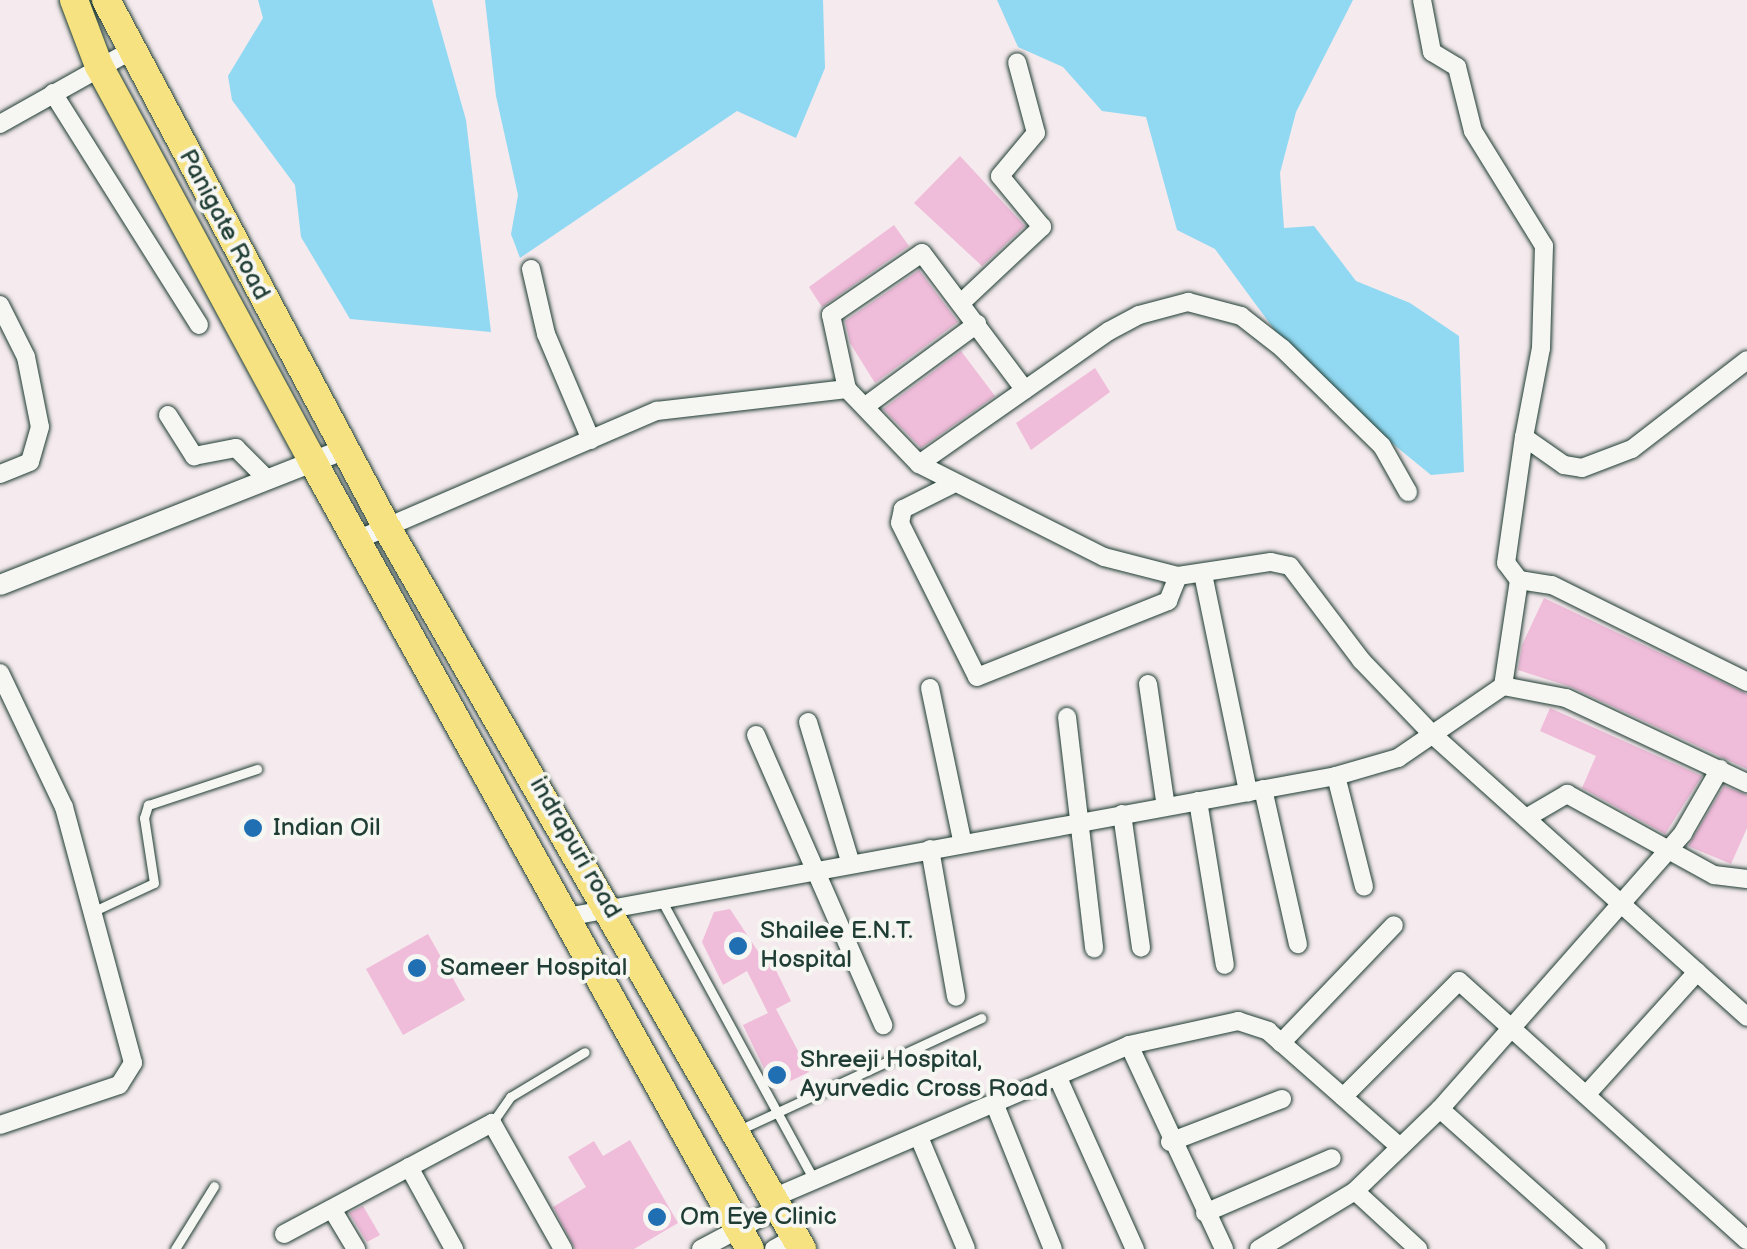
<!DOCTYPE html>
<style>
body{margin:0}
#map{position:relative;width:1747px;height:1249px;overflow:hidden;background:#f5eaed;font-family:"Balsamiq Sans",sans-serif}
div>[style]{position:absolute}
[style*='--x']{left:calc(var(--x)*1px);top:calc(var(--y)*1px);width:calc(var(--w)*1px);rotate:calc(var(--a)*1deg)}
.water>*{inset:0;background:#91d9f2}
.building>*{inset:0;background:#efbcd9}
.roads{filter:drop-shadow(0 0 2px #1f3d34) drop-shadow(0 0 2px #1f3d34)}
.service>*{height:9px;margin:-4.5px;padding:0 4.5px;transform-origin:4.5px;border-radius:4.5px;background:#f6f6f2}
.minor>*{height:18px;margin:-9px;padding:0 9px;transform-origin:9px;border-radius:9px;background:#f6f6f2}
.tertiary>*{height:20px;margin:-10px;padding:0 10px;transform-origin:10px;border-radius:10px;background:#f6f6f2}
.primary>*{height:28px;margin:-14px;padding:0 14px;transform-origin:14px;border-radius:14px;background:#f6e281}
.dots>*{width:28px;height:28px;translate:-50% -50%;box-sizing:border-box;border:5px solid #f6f6f2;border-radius:50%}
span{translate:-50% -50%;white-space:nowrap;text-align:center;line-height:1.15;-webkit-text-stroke:8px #f6f6f2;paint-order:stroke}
.street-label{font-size:25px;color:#1f3d34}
.poi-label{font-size:25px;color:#1f3d34}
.left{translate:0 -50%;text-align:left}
</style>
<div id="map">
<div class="water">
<i style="clip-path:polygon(258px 0,432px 0,466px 120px,491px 332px,350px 319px,301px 237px,295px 185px,232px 100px,228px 76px,263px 18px)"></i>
<i style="clip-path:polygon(485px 0,823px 0,825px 68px,796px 138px,737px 111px,520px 258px,511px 234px,518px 195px,496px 96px)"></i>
<i style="clip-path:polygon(997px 0,1353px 0,1296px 112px,1280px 173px,1284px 228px,1314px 226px,1356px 281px,1410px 303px,1459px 336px,1464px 472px,1431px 475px,1360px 417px,1276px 332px,1215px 249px,1177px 230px,1146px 117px,1102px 111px,1063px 67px,1018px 47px)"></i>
</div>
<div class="building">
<i style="clip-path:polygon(960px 156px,1025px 226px,982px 266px,914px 203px)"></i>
<i style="clip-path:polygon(894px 225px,909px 246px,822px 307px,809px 287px)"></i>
<i style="clip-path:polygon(919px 270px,958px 322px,875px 383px,850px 343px,845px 321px)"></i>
<i style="clip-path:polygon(961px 351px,995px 396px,921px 448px,883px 409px)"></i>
<i style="clip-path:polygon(1095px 368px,1110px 392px,1031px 450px,1016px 423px)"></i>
<i style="clip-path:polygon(1544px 598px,1747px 694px,1747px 769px,1571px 687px,1518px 670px,1522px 645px)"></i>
<i style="clip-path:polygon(1550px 708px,1702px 776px,1665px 834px,1582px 788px,1596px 756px,1540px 731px)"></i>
<i style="clip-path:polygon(1724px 786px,1747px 795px,1747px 828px,1731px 864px,1688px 846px)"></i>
<i style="clip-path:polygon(730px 909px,763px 959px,769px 956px,791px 1001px,776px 1009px,809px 1072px,774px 1089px,743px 1025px,768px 1013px,747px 971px,723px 985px,702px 942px,714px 912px)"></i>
<i style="clip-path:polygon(428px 934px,465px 1000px,403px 1035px,366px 969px)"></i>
<i style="clip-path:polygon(630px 1140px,678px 1223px,634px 1249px,575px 1249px,553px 1207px,586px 1187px,568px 1157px,594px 1141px,603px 1156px)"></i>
<i style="clip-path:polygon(363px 1206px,380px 1235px,367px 1242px,349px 1213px)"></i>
</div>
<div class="roads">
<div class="service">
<i style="--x:663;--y:903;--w:315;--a:61.4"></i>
<i style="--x:92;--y:912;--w:68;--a:-25.1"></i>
<i style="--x:154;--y:883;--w:66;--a:-98.7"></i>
<i style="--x:144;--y:818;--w:14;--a:-73"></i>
<i style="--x:148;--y:805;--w:115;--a:-18.3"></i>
<i style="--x:492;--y:1123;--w:32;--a:-55"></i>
<i style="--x:510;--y:1097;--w:87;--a:-31"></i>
<i style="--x:739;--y:1130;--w:267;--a:-24.8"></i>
<i style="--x:175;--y:1249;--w:74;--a:-58.2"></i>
</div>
<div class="minor">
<i style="--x:1422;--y:0;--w:53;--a:79.1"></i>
<i style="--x:1432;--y:52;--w:29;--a:31"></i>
<i style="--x:1457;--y:67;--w:66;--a:76"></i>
<i style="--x:1473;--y:131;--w:135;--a:58.3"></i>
<i style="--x:1544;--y:246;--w:102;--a:91.7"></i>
<i style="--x:1541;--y:348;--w:91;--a:100.8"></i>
<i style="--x:1524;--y:437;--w:49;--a:35"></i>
<i style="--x:1564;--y:465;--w:18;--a:9"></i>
<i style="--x:1582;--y:468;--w:53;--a:-20.8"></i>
<i style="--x:1632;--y:449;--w:145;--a:-37.7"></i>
<i style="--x:53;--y:93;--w:274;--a:57.8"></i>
<i style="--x:0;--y:124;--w:149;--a:-29.3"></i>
<i style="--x:531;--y:269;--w:67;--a:77"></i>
<i style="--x:546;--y:334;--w:115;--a:67"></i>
<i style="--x:962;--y:302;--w:110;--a:-43.2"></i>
<i style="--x:1042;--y:227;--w:66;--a:-129.5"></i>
<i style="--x:1000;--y:176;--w:56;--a:-50.1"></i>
<i style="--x:1036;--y:133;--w:73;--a:-105"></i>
<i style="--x:0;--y:305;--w:58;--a:63.4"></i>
<i style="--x:26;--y:357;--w:71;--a:78.7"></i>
<i style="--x:40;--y:427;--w:36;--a:106"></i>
<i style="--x:30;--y:462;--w:32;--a:158"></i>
<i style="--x:847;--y:389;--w:76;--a:-102.2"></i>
<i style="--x:831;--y:315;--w:110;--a:-34.3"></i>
<i style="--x:922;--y:253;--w:171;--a:53.1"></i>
<i style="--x:867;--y:405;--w:137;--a:-36.4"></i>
<i style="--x:168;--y:415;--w:49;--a:57.6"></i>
<i style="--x:194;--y:456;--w:43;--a:-10.8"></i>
<i style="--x:236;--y:448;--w:45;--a:45"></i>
<i style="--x:919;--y:464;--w:232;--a:-35"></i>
<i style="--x:1109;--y:331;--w:34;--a:-28"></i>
<i style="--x:1139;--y:315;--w:51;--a:-14.9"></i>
<i style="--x:1188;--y:302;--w:55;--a:14.8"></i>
<i style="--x:1241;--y:316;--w:52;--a:38"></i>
<i style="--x:1282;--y:348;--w:140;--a:44.4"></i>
<i style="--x:1382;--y:446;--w:53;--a:60.5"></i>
<i style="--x:951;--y:485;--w:54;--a:153.4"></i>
<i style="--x:903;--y:509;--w:14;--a:102"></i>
<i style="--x:900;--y:523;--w:172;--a:63.4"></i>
<i style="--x:977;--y:677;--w:206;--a:-21.7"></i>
<i style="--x:1168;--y:601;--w:27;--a:-68"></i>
<i style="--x:357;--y:540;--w:327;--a:-23.3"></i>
<i style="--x:657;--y:411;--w:191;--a:-6.6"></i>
<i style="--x:847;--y:389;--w:104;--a:46.2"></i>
<i style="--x:919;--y:464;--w:207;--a:26.7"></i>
<i style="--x:1104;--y:557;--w:76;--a:14.4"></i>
<i style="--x:1178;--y:576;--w:94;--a:-8.6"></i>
<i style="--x:1271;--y:562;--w:19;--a:12"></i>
<i style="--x:1290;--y:566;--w:118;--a:52.9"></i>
<i style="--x:1361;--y:660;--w:104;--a:46.2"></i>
<i style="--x:1433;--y:735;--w:422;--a:41.9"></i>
<i style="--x:1203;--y:574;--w:223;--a:78.3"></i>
<i style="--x:1519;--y:580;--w:21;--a:-127"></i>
<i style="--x:1506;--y:563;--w:127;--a:-81.9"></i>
<i style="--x:0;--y:673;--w:148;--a:64.5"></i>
<i style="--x:64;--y:807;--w:265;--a:74.9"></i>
<i style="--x:133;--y:1063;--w:26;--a:122"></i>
<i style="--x:119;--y:1085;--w:126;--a:161.4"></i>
<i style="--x:1148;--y:684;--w:124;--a:81.7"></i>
<i style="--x:1503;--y:686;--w:64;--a:10.8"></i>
<i style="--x:1566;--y:698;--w:200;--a:25.2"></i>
<i style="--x:930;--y:688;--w:159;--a:78.1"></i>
<i style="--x:1067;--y:717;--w:233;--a:83.3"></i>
<i style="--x:808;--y:722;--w:148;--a:73.2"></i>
<i style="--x:756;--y:735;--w:317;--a:66.3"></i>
<i style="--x:1336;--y:776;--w:114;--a:75.8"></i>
<i style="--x:1263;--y:789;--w:159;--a:77.3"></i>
<i style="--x:1198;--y:801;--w:166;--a:80.7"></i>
<i style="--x:1122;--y:814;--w:135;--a:81.9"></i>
<i style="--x:1526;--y:818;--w:48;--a:-30.3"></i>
<i style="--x:1567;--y:794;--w:168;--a:28.9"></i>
<i style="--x:1714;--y:875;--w:33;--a:7"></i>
<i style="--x:930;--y:849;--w:150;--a:80"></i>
<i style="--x:561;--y:918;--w:788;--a:-10.38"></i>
<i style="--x:1336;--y:776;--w:65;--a:-16.2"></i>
<i style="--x:1398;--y:758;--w:127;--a:-34.4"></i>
<i style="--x:1503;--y:686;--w:107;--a:-81.4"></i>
<i style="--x:1519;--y:580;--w:33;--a:9"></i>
<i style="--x:1552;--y:585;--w:218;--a:26.4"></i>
<i style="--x:1281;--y:1043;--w:163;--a:-46.2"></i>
<i style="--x:1129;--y:1045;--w:225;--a:65"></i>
<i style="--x:1058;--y:1078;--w:188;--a:65.8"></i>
<i style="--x:1586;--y:1095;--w:166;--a:-47.9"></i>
<i style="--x:1343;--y:1097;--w:164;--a:-45"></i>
<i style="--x:1459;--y:981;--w:387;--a:42"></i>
<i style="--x:995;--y:1105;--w:155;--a:68.1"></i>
<i style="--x:1440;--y:1109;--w:210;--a:41.7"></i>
<i style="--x:919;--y:1137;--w:121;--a:67.2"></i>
<i style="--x:1170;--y:1142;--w:120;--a:-21"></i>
<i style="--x:409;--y:1167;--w:94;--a:61.2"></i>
<i style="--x:1355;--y:1191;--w:86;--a:42.6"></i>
<i style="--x:775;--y:1197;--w:385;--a:-23.2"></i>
<i style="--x:1129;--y:1045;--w:112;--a:-12.4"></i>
<i style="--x:1238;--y:1021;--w:32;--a:18"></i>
<i style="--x:1268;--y:1031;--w:176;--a:41.3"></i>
<i style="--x:332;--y:1209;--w:47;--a:59"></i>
<i style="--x:1205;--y:1213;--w:138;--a:-23.4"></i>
<i style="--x:284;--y:1234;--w:236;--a:-28.1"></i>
<i style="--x:492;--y:1123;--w:145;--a:60.6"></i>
<i style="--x:701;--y:1249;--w:89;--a:-28"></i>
<i style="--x:774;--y:1249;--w:25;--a:-29"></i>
<i style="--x:1259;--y:1249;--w:112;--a:-31.1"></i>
<i style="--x:1355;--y:1191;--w:118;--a:-44"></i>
<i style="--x:1440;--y:1109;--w:368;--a:-48.6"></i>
<i style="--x:1683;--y:833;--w:74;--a:-60"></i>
</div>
<div class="tertiary">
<i style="--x:0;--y:585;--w:371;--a:-21.5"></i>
</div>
<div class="primary">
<i style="--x:74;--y:0;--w:71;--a:69.3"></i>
<i style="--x:99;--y:66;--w:450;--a:61.6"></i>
<i style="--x:313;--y:462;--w:900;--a:60.96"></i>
<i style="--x:106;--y:0;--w:596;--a:61.97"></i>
<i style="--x:386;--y:526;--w:834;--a:60.08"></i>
</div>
</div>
<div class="dots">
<i style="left:253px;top:828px;background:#1f6fb2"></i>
<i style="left:738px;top:946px;background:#1f6fb2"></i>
<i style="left:417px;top:968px;background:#1f6fb2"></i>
<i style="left:777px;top:1075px;background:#1f6fb2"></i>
<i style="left:657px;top:1217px;background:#1f6fb2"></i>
</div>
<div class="street-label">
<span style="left:224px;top:225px;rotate:62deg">Panigate Road</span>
<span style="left:575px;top:848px;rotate:60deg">indrapuri road</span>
</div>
<div class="poi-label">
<span class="left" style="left:273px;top:828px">Indian Oil</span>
<span class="left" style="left:760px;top:946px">Shailee E.N.T.<br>Hospital</span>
<span class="left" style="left:440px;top:968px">Sameer Hospital</span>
<span class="left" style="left:800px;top:1075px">Shreeji Hospital,<br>Ayurvedic Cross Road</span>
<span class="left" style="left:680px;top:1217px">Om Eye Clinic</span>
</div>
</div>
